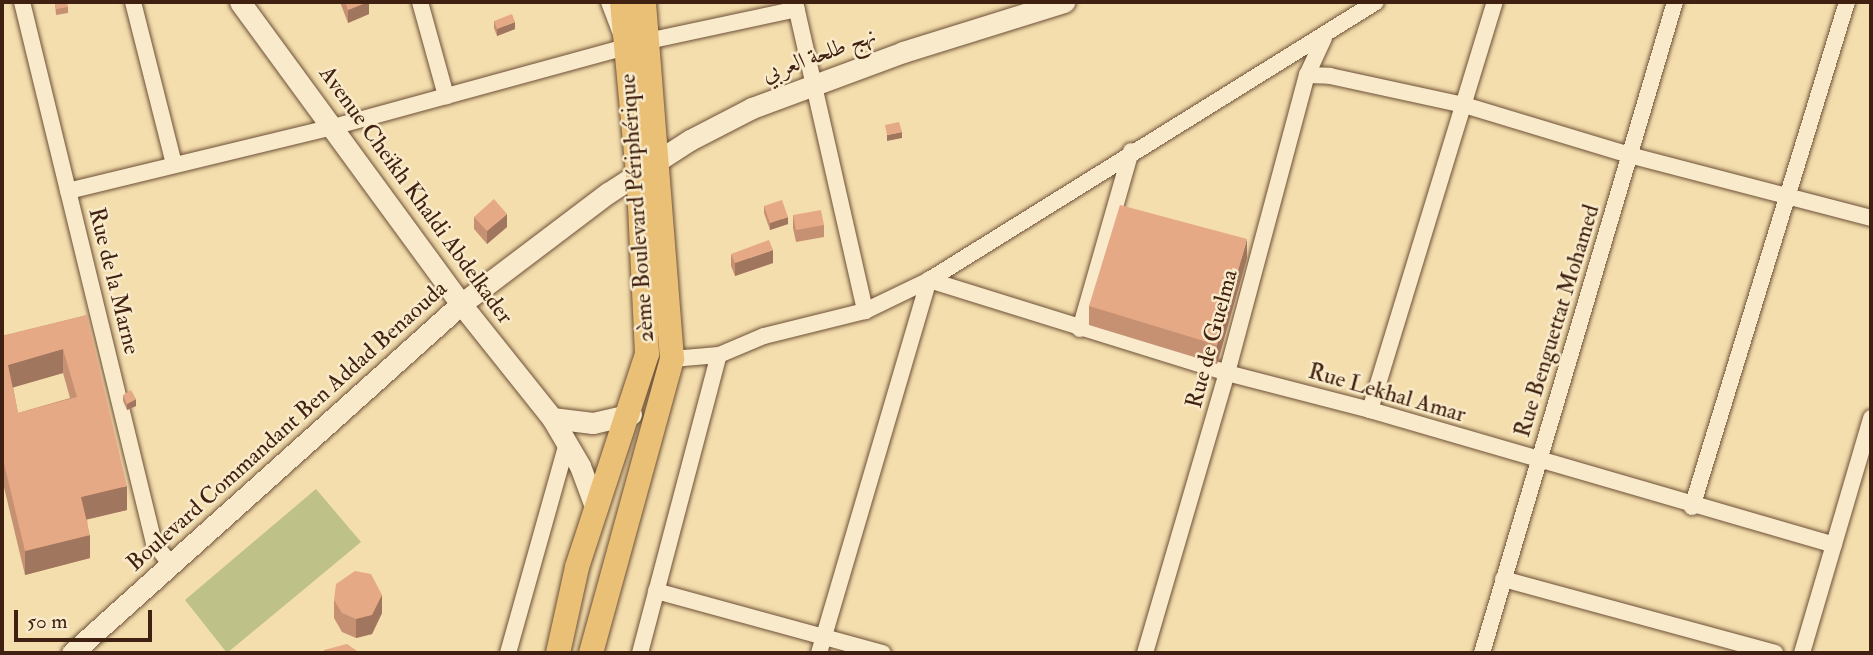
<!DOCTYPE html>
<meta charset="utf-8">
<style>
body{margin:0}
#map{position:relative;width:1873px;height:655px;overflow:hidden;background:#f4dead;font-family:"IM FELL Double Pica",Amiri,serif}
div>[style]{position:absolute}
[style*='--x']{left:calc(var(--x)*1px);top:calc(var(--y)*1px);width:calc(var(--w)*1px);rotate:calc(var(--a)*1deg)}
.green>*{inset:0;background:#bec188}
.roads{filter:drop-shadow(0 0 2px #6d5037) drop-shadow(0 0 2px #6d5037)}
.street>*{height:16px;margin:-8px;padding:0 8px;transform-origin:8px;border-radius:8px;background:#f8eaca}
.secondary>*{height:21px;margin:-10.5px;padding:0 10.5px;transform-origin:10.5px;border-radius:10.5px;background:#f8eaca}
.primary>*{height:24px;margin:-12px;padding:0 12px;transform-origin:12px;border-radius:12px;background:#eabf76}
.wall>*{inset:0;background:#c69173}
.shaded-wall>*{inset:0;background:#a1765e}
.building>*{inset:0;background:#e6a986}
span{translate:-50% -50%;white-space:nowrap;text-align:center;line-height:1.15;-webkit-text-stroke:5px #f8eaca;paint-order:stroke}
.street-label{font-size:23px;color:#402010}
.frame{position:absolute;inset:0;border:4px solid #402010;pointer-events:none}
.scale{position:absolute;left:14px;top:610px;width:138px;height:32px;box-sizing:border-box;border:4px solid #402010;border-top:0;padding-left:9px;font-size:21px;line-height:24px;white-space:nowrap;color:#402010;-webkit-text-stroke:5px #f8eaca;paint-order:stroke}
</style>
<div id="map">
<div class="green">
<i style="clip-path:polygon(316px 489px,361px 542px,227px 653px,185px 600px)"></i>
</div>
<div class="roads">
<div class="street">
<i style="--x:22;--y:2;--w:557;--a:76.29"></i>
<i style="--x:154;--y:543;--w:29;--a:52"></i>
<i style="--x:133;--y:2;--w:167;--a:75.8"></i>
<i style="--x:420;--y:2;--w:98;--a:74.5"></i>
<i style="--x:795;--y:2;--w:317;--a:77.2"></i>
<i style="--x:648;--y:41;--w:152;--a:-12.1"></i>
<i style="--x:1307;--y:75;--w:23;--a:2"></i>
<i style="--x:1330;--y:76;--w:137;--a:12.2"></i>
<i style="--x:1464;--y:105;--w:177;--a:16.8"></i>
<i style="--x:1633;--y:156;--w:246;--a:14.6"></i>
<i style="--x:68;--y:191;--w:273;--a:-13.6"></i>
<i style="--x:333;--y:127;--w:304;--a:-15.3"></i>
<i style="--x:626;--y:47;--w:48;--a:-110.7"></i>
<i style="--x:1080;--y:329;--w:185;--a:-74"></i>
<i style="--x:672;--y:359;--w:47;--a:-4.9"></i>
<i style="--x:719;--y:355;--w:49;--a:-22.9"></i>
<i style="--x:764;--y:336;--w:104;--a:-13.9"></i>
<i style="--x:865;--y:311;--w:71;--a:-25.8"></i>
<i style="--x:929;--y:280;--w:526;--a:-31.88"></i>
<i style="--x:1370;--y:410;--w:427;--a:-73"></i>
<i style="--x:1692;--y:507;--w:528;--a:-72.94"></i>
<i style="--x:1503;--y:579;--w:282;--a:15.2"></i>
<i style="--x:656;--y:591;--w:235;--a:15.3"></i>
<i style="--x:508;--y:653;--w:218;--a:-74.3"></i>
<i style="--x:640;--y:653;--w:308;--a:-75.2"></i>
<i style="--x:819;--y:653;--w:389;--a:-73.6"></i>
<i style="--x:929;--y:280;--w:312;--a:17.3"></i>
<i style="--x:1227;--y:373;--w:148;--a:14.5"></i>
<i style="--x:1370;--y:410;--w:483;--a:16.2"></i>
<i style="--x:1145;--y:653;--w:292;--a:-73.7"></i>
<i style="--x:1227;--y:373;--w:309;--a:-75"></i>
<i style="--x:1307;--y:75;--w:41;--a:-65.3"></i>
<i style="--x:1482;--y:653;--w:679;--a:-73.49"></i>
<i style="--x:1802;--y:653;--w:245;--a:-73.6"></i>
</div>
<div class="secondary">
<i style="--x:240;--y:2;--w:374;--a:53.8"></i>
<i style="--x:461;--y:304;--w:146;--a:51.4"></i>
<i style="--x:552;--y:418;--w:56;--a:59.7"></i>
<i style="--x:580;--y:466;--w:46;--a:69.6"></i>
<i style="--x:552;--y:418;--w:41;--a:7"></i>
<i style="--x:593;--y:423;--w:39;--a:-13"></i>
<i style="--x:72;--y:653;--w:523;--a:-41.9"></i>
<i style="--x:461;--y:304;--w:184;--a:-37.1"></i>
<i style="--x:608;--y:193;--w:98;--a:-32.9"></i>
<i style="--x:690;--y:140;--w:70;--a:-27.3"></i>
<i style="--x:752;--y:108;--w:161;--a:-20.3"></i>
<i style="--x:903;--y:52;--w:169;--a:-17.3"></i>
</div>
<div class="primary">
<i style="--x:558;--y:653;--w:88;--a:-77.5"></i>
<i style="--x:577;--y:567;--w:224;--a:-71.8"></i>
<i style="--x:647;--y:354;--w:169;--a:-92.7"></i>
<i style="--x:639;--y:185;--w:184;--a:-95.3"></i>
<i style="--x:591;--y:653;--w:305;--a:-74.6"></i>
<i style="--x:672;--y:359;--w:358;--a:-94.5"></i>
</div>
</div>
<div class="wall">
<i style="clip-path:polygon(55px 2px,68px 7px,68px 13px,56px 15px)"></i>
<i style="clip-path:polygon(340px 2px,369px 2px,369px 14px,348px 23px)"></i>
<i style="clip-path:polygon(494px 21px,515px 29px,497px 36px,494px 28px)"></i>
<i style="clip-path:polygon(764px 206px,788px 224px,770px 230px,764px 213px)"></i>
<i style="clip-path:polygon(793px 215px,824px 225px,824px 237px,796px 242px,793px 228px)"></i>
<i style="clip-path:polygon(474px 217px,507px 227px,487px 244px,474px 229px)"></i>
<i style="clip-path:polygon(731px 254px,773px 263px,735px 276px,731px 266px)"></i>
<i style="clip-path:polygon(1247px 258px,1217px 364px,1089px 325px,1089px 306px)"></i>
<i style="clip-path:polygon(evenodd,87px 315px,127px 510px,87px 519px,90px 558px,25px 575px,2px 479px,2px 336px,87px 315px,63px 373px,70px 398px,18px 413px,13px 387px,63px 373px)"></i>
<i style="clip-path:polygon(123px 395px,136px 406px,127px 410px,123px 401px)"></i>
<i style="clip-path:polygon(334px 600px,382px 613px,372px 634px,356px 638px,342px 632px,334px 618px)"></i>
</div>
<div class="shaded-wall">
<i style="clip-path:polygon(369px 2px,369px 14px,348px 23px,348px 10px)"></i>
<i style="clip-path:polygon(515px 22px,515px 29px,497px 36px,497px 29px)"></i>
<i style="clip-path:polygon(902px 132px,902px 138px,887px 141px,887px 135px)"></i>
<i style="clip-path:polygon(507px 214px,507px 227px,487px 244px,487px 231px)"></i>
<i style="clip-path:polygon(788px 217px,788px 224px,770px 230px,770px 223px)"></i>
<i style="clip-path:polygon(1247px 239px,1247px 258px,1217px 364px,1217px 345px)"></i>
<i style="clip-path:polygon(773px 250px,773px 263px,735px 276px,735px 263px)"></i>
<i style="clip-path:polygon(63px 349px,63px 373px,8px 389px,8px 365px)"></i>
<i style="clip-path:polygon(136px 399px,136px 406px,127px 410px,127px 404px)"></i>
<i style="clip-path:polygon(127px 486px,127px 510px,81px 521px,81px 497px)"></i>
<i style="clip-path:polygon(4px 521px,4px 545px,2px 546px,2px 522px)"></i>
<i style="clip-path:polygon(90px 535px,90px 558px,25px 575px,25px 551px)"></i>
<i style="clip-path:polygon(382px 595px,382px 613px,372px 634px,356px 638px,356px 619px)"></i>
</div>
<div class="building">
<i style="clip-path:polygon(55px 2px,67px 2px,68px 7px,56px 9px)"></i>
<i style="clip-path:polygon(345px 2px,368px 2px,348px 10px)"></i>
<i style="clip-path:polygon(512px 14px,515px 22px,497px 29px,494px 21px)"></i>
<i style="clip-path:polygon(899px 122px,902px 132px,887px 135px,885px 125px)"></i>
<i style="clip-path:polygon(494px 199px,507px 214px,487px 231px,474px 217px)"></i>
<i style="clip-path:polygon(782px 200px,788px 217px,770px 223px,764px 206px)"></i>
<i style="clip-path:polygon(1120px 205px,1247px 239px,1217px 345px,1089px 306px)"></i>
<i style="clip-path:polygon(821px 210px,824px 225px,796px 230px,793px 215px)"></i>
<i style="clip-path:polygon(769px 240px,773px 250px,735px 263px,731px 254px)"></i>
<i style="clip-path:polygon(evenodd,87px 315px,127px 486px,81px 497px,90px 535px,25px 551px,2px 455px,2px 336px,87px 315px,63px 349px,77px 397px,18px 413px,8px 365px,63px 349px)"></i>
<i style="clip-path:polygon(131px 390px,136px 399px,127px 404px,123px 395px)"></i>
<i style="clip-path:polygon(355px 571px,371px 574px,382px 595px,372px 615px,356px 619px,342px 613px,334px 600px,336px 584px)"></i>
<i style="clip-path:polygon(347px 644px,360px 653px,323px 653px,324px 650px)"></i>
</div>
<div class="street-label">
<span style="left:819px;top:55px;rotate:-20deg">نهج طلحة العربي</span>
<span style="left:416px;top:195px;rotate:54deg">Avenue Cheïkh Khaldi Abdelkader</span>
<span style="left:637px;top:208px;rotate:-94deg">2ème Boulevard Périphérique</span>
<span style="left:114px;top:281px;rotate:76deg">Rue de la Marne</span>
<span style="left:1557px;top:321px;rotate:-73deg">Rue Benguettat Mohamed</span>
<span style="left:1212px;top:339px;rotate:-75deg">Rue de Guelma</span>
<span style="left:1387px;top:393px;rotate:16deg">Rue Lekhal Amar</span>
<span style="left:287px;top:426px;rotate:-42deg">Boulevard Commandant Ben Addad Benaouda</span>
</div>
<div class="frame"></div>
<div class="scale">50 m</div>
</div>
